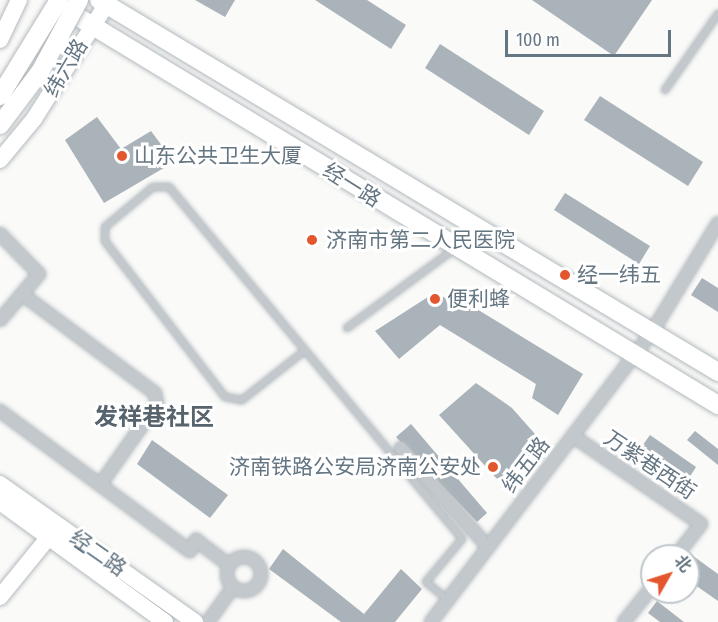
<!DOCTYPE html>
<meta charset="utf-8">
<style>
body{margin:0}
#map{position:relative;width:718px;height:622px;overflow:hidden;background:#fafaf8;font-family:"Fira Sans Condensed","Noto Sans SC",sans-serif}
div>[style]{position:absolute}
[style*='--x']{left:calc(var(--x)*1px);top:calc(var(--y)*1px);width:calc(var(--w)*1px);rotate:calc(var(--a)*1deg)}
.building>*{inset:0;background:#aab3b9}
.roads{filter:drop-shadow(0 0 2px #b3babf) drop-shadow(0 0 2px #b3babf)}
.lane>*{height:6px;margin:-3px;padding:0 3px;transform-origin:3px;border-radius:3px;background:#c3c8cc}
.street>*{height:12px;margin:-6px;padding:0 6px;transform-origin:6px;border-radius:6px;background:#c3c8cc}
.street>.ring{margin:-6px;padding:0;box-sizing:content-box;background:none;border:12px solid #c3c8cc;border-radius:50%}
.secondary>*{height:16px;margin:-8px;padding:0 8px;transform-origin:8px;border-radius:8px;background:#fff}
.primary>*{height:18px;margin:-9px;padding:0 9px;transform-origin:9px;border-radius:9px;background:#fff}
.bridges{filter:drop-shadow(0 0 2px #b5babe) drop-shadow(0 0 2px #b5babe)}
.primary-bridge>*{height:18px;margin:-9px;padding:0 9px;transform-origin:9px;border-radius:9px;background:#fff}
.dots>*{width:16px;height:16px;translate:-50% -50%;box-sizing:border-box;border:3px solid #fff;border-radius:50%}
span{translate:-50% -50%;white-space:nowrap;text-align:center;line-height:1.15;-webkit-text-stroke:6px #fff;paint-order:stroke}
.street-label{font-size:21px;color:#657683}
.poi-label{font-size:21px;color:#657683}
.left{translate:0 -50%;text-align:left}
.right{translate:-100% -50%;text-align:right}
.quarter-label{font-size:24px;color:#57646e;font-weight:700}
.north{position:absolute;left:640px;top:544px;width:60px;height:60px;box-sizing:border-box;background:#fff;border:2px solid #c1c8cd;border-radius:50%;rotate:51deg;font-size:16px;font-weight:700;line-height:24px;text-align:center;color:#657683}
.north::after{content:'';display:block;margin:auto;width:21px;height:27px;background:#e4572e;clip-path:polygon(50% 0,100% 100%,50% 72%,0 100%)}
.scale{position:absolute;left:505px;top:30px;width:166px;height:27px;box-sizing:border-box;border:3px solid #657683;border-top:0;padding-left:8px;font-size:18px;line-height:21px;white-space:nowrap;color:#657683;-webkit-text-stroke:4px #fff;paint-order:stroke}
</style>
<div id="map">
<div class="building">
<i style="clip-path:polygon(195px 0,235px 0,225px 17px)"></i>
<i style="clip-path:polygon(315px 0,367px 0,406px 25px,391px 49px)"></i>
<i style="clip-path:polygon(532px 0,652px 0,614px 56px)"></i>
<i style="clip-path:polygon(440px 44px,544px 111px,529px 135px,425px 68px)"></i>
<i style="clip-path:polygon(600px 96px,703px 162px,688px 186px,584px 120px)"></i>
<i style="clip-path:polygon(97px 117px,121px 149px,151px 131px,174px 162px,104px 203px,65px 140px)"></i>
<i style="clip-path:polygon(565px 193px,650px 246px,639px 264px,554px 210px)"></i>
<i style="clip-path:polygon(702px 278px,718px 288px,718px 312px,691px 295px)"></i>
<i style="clip-path:polygon(431px 295px,462px 300px,583px 374px,558px 415px,532px 398px,536px 384px,440px 325px,399px 359px,375px 331px)"></i>
<i style="clip-path:polygon(476px 383px,512px 408px,542px 442px,506px 480px,497px 479px,439px 415px)"></i>
<i style="clip-path:polygon(411px 424px,487px 513px,477px 522px,396px 437px)"></i>
<i style="clip-path:polygon(695px 431px,718px 449px,718px 465px,687px 440px)"></i>
<i style="clip-path:polygon(650px 435px,696px 467px,684px 486px,637px 453px)"></i>
<i style="clip-path:polygon(152px 440px,228px 495px,210px 518px,137px 464px)"></i>
<i style="clip-path:polygon(283px 549px,364px 614px,401px 569px,422px 589px,395px 622px,341px 622px,269px 569px)"></i>
<i style="clip-path:polygon(689px 553px,718px 574px,718px 601px,688px 580px)"></i>
<i style="clip-path:polygon(657px 601px,684px 622px,660px 622px,648px 613px)"></i>
</div>
<div class="roads">
<div class="lane">
<i style="--x:665;--y:90;--w:93;--a:-55.1"></i>
<i style="--x:347;--y:328;--w:133;--a:-36.4"></i>
<i style="--x:303;--y:352;--w:78;--a:141.8"></i>
<i style="--x:242;--y:400;--w:17;--a:-170"></i>
<i style="--x:225;--y:397;--w:197;--a:-127.6"></i>
<i style="--x:105;--y:241;--w:14;--a:-90"></i>
<i style="--x:105;--y:227;--w:62;--a:-39.8"></i>
<i style="--x:153;--y:187;--w:16;--a:0"></i>
<i style="--x:169;--y:187;--w:458;--a:50.2"></i>
<i style="--x:462;--y:539;--w:56;--a:129.9"></i>
<i style="--x:426;--y:582;--w:28;--a:39"></i>
</div>
<div class="street">
<i style="--x:0;--y:234;--w:56;--a:45.7"></i>
<i style="--x:39;--y:274;--w:60;--a:130.3"></i>
<i style="--x:22;--y:294;--w:166;--a:36.7"></i>
<i style="--x:155;--y:393;--w:11;--a:80"></i>
<i style="--x:157;--y:404;--w:99;--a:125.1"></i>
<i style="--x:0;--y:411;--w:236;--a:36.4"></i>
<i style="--x:190;--y:551;--w:13;--a:-61"></i>
<i style="--x:196;--y:540;--w:41;--a:37.1"></i>
<i style="--x:573;--y:436;--w:155;--a:34.5"></i>
<i style="--x:701;--y:524;--w:41;--a:128"></i>
<i style="--x:401;--y:448;--w:132;--a:48.7"></i>
<i class="ring" style="left:227px;top:557px;width:22px;height:22px"></i>
<i style="--x:208;--y:622;--w:43;--a:-54.5"></i>
<i style="--x:431;--y:622;--w:365;--a:-52.7"></i>
<i style="--x:652;--y:332;--w:127;--a:-58.8"></i>
<i style="--x:624;--y:622;--w:45;--a:-51.3"></i>
</div>
<div class="secondary">
<i style="--x:0;--y:40;--w:44;--a:-64.6"></i>
<i style="--x:0;--y:160;--w:53;--a:-50.3"></i>
<i style="--x:34;--y:119;--w:135;--a:-57.7"></i>
<i style="--x:0;--y:484;--w:239;--a:35.3"></i>
<i style="--x:0;--y:502;--w:204;--a:36"></i>
<i style="--x:0;--y:597;--w:89;--a:-50.9"></i>
</div>
<div class="primary">
<i style="--x:99;--y:0;--w:722;--a:31"></i>
<i style="--x:60;--y:6;--w:770;--a:31.23"></i>
</div>
</div>
<div class="bridges">
<div class="primary-bridge">
<i style="--x:0;--y:96;--w:113;--a:-58.4"></i>
<i style="--x:0;--y:125;--w:66;--a:-53"></i>
<i style="--x:40;--y:72;--w:82;--a:-61.6"></i>
</div>
</div>
<div class="dots">
<i style="left:122px;top:156px;background:#e4572e"></i>
<i style="left:312px;top:240px;background:#e4572e"></i>
<i style="left:565px;top:275px;background:#e4572e"></i>
<i style="left:435px;top:299px;background:#e4572e"></i>
<i style="left:493px;top:467px;background:#e4572e"></i>
</div>
<div class="street-label">
<span style="left:66px;top:68px;rotate:-59deg">纬六路</span>
<span style="left:352px;top:185px;rotate:32deg">经一路</span>
<span style="left:526px;top:465px;rotate:-53deg">纬五路</span>
<span style="left:650px;top:465px;rotate:34deg">万紫巷西街</span>
<span style="left:98px;top:553px;rotate:35deg">经二路</span>
</div>
<div class="poi-label">
<span class="left" style="left:134px;top:156px">山东公共卫生大厦</span>
<span class="left" style="left:326px;top:240px">济南市第二人民医院</span>
<span class="left" style="left:577px;top:275px">经一纬五</span>
<span class="left" style="left:447px;top:299px">便利蜂</span>
<span class="right" style="left:481px;top:467px">济南铁路公安局济南公安处</span>
</div>
<div class="quarter-label">
<span style="left:154px;top:418px">发祥巷社区</span>
</div>
<div class="north">北</div>
<div class="scale">100 m</div>
</div>
